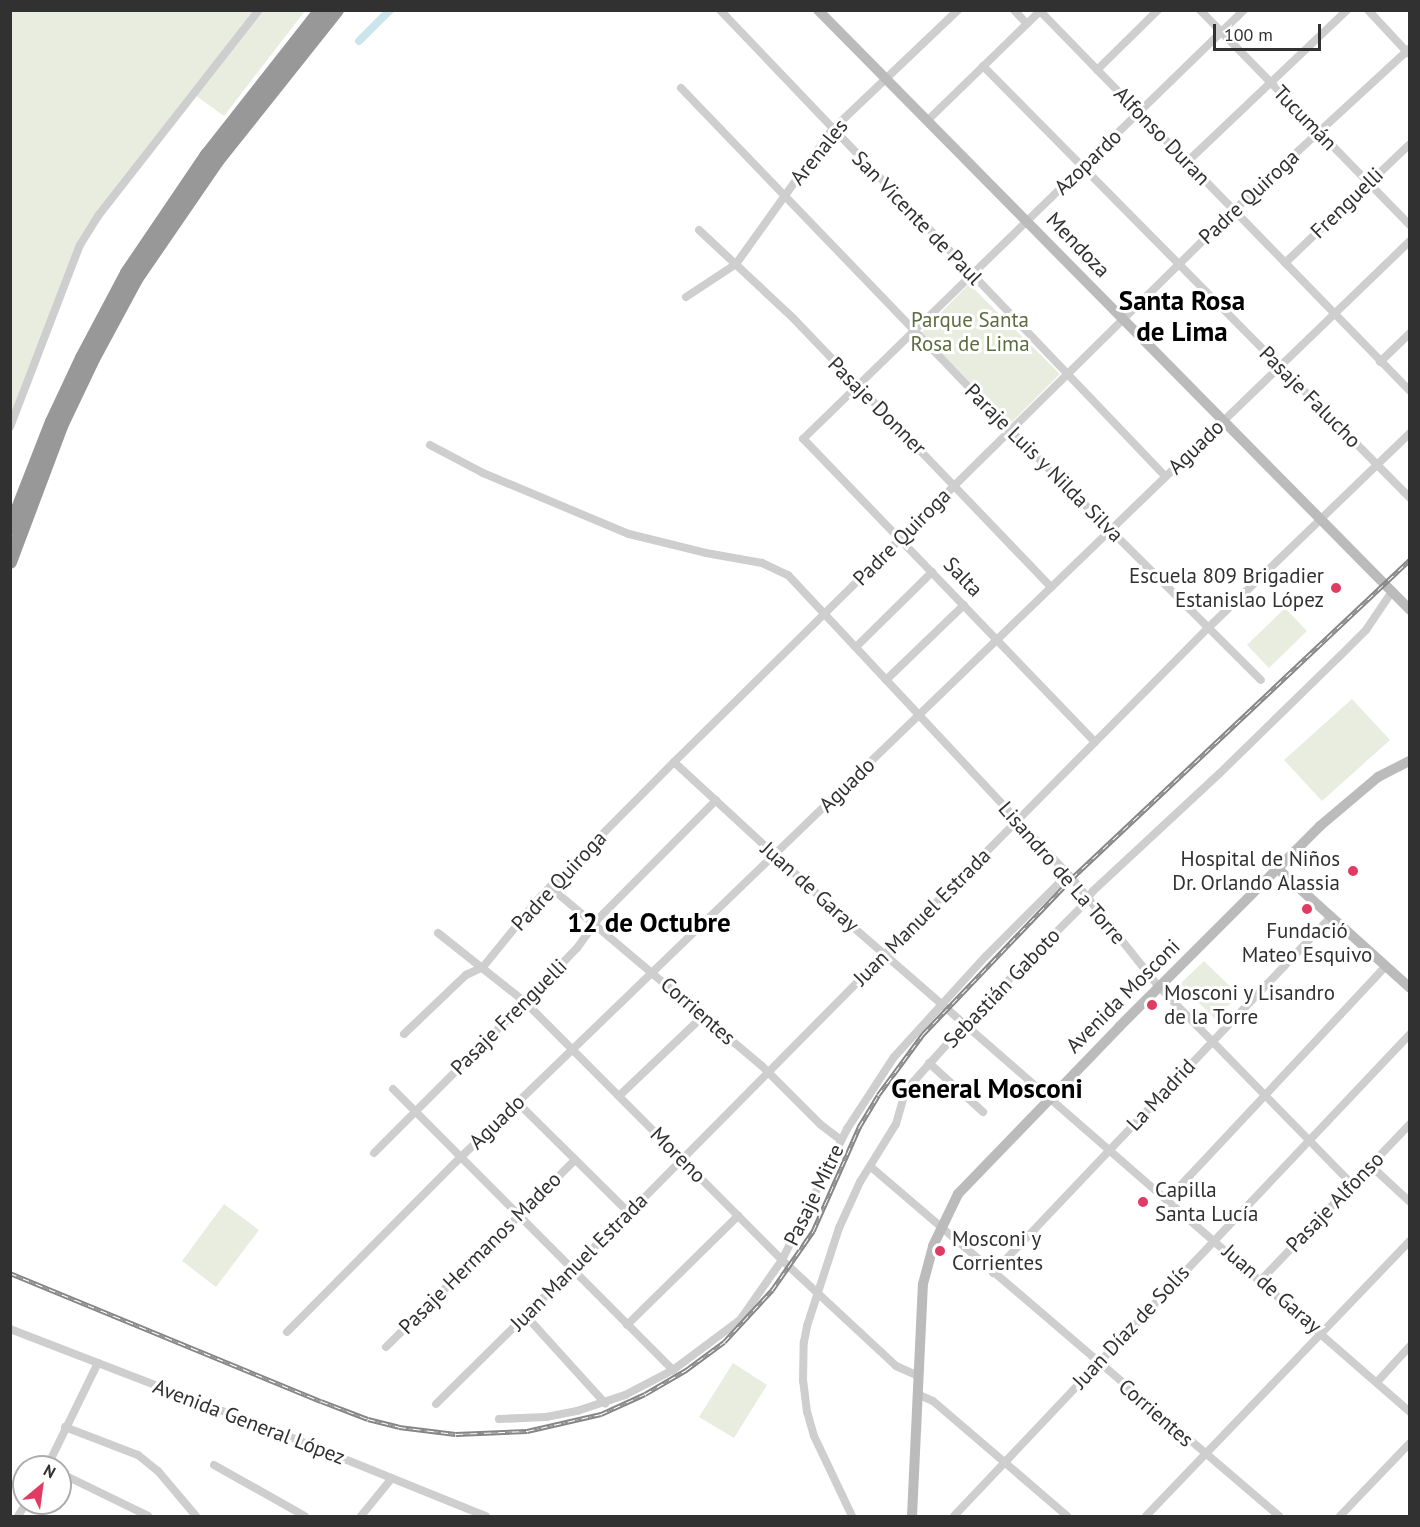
<!DOCTYPE html>
<meta charset="utf-8">
<style>
body{margin:0}
#map{position:relative;width:1420px;height:1527px;overflow:hidden;background:#fff;font-family:"PT Sans",sans-serif}
div>[style]{position:absolute}
[style*='--x']{left:calc(var(--x)*1px);top:calc(var(--y)*1px);width:calc(var(--w)*1px);rotate:calc(var(--a)*1deg)}
.green>*{inset:0;background:#e9eddf}
.canal>*{height:8px;margin:-4px;padding:0 4px;transform-origin:4px;border-radius:4px;background:#cce5ec}
.street>*{height:8px;margin:-4px;padding:0 4px;transform-origin:4px;border-radius:4px;background:#cecece}
.secondary>*{height:10px;margin:-5px;padding:0 5px;transform-origin:5px;border-radius:5px;background:#bbb}
.highway>*{height:14px;margin:-7px;padding:0 7px;transform-origin:7px;border-radius:7px;background:#989898}
.rail>*{height:4.5px;margin-top:-2.25px;transform-origin:0;background:repeating-linear-gradient(90deg,#fff 0 7px,#868686 0 14px);box-sizing:border-box;border-block:2px solid #868686}
.dots>*{width:16px;height:16px;translate:-50% -50%;box-sizing:border-box;border:3px solid #fff;border-radius:50%}
span{translate:-50% -50%;white-space:nowrap;text-align:center;line-height:1.15;-webkit-text-stroke:6px #fff;paint-order:stroke}
.street-label{font-size:21px;color:#313131}
.park-label{font-size:21px;color:#5b6c3f}
.poi-label{font-size:21px;color:#313131}
.right{translate:-100% -50%;text-align:right}
.left{translate:0 -50%;text-align:left}
.district-label{font-size:27px;color:#000;font-weight:700}
.frame{position:absolute;inset:0;border:12px solid #313131;pointer-events:none}
.north{position:absolute;left:12px;top:1455px;width:60px;height:60px;box-sizing:border-box;background:#fff;border:2px solid #adadad;border-radius:50%;rotate:29deg;font-size:16px;font-weight:700;line-height:24px;text-align:center;color:#313131}
.north::after{content:'';display:block;margin:auto;width:21px;height:27px;background:#e13a63;clip-path:polygon(50% 0,100% 100%,50% 72%,0 100%)}
.scale{position:absolute;left:1213px;top:24px;width:108px;height:27px;box-sizing:border-box;border:3px solid #313131;border-top:0;padding-left:8px;font-size:18px;line-height:21px;white-space:nowrap;color:#313131;-webkit-text-stroke:4px #fff;paint-order:stroke}
</style>
<div id="map">
<div class="green">
<i style="clip-path:polygon(11px 11px,305px 11px,224px 116px,192px 93px,97px 215px,69px 266px,11px 424px)"></i>
<i style="clip-path:polygon(969px 284px,1060px 374px,1011px 423px,921px 333px)"></i>
<i style="clip-path:polygon(1285px 608px,1307px 631px,1269px 668px,1247px 645px)"></i>
<i style="clip-path:polygon(1352px 699px,1390px 740px,1322px 801px,1284px 760px)"></i>
<i style="clip-path:polygon(1204px 961px,1239px 995px,1215px 1019px,1180px 984px)"></i>
<i style="clip-path:polygon(224px 1204px,259px 1230px,216px 1287px,182px 1261px)"></i>
<i style="clip-path:polygon(733px 1363px,767px 1385px,734px 1438px,699px 1417px)"></i>
</div>
<div class="canal">
<i style="--x:359;--y:41;--w:44;--a:-45"></i>
</div>
<div class="street">
<i style="--x:720;--y:10;--w:644;--a:46.32"></i>
<i style="--x:1014;--y:10;--w:19;--a:47"></i>
<i style="--x:1200;--y:10;--w:301;--a:45.7"></i>
<i style="--x:1368;--y:10;--w:59;--a:47.1"></i>
<i style="--x:1040;--y:11;--w:530;--a:45.76"></i>
<i style="--x:983;--y:66;--w:607;--a:45.33"></i>
<i style="--x:1097;--y:70;--w:86;--a:-44.5"></i>
<i style="--x:681;--y:88;--w:475;--a:46.1"></i>
<i style="--x:1010;--y:430;--w:354;--a:44.9"></i>
<i style="--x:928;--y:120;--w:158;--a:-44.2"></i>
<i style="--x:1187;--y:162;--w:221;--a:-43.5"></i>
<i style="--x:699;--y:230;--w:129;--a:43.1"></i>
<i style="--x:793;--y:318;--w:373;--a:46.2"></i>
<i style="--x:1285;--y:263;--w:173;--a:-43.6"></i>
<i style="--x:686;--y:297;--w:60;--a:-33.4"></i>
<i style="--x:736;--y:264;--w:165;--a:-54.4"></i>
<i style="--x:832;--y:130;--w:174;--a:-43.6"></i>
<i style="--x:1380;--y:362;--w:42;--a:-44"></i>
<i style="--x:10;--y:427;--w:195;--a:-69"></i>
<i style="--x:80;--y:245;--w:34;--a:-58"></i>
<i style="--x:98;--y:216;--w:261;--a:-52"></i>
<i style="--x:430;--y:445;--w:60;--a:27.8"></i>
<i style="--x:483;--y:473;--w:158;--a:22.7"></i>
<i style="--x:629;--y:534;--w:79;--a:13.9"></i>
<i style="--x:706;--y:553;--w:57;--a:10.1"></i>
<i style="--x:762;--y:563;--w:29;--a:25"></i>
<i style="--x:788;--y:575;--w:415;--a:46.9"></i>
<i style="--x:1072;--y:878;--w:139;--a:51.4"></i>
<i style="--x:1159;--y:987;--w:274;--a:45.6"></i>
<i style="--x:856;--y:647;--w:107;--a:-44.6"></i>
<i style="--x:886;--y:680;--w:108;--a:-43.9"></i>
<i style="--x:1095;--y:742;--w:421;--a:-133.9"></i>
<i style="--x:803;--y:439;--w:615;--a:-44.21"></i>
<i style="--x:674;--y:762;--w:243;--a:42.7"></i>
<i style="--x:853;--y:927;--w:739;--a:41.05"></i>
<i style="--x:550;--y:887;--w:277;--a:40.2"></i>
<i style="--x:762;--y:1066;--w:83;--a:45"></i>
<i style="--x:821;--y:1125;--w:25;--a:37"></i>
<i style="--x:438;--y:933;--w:111;--a:38.4"></i>
<i style="--x:525;--y:1002;--w:364;--a:45.1"></i>
<i style="--x:782;--y:1260;--w:156;--a:42.9"></i>
<i style="--x:896;--y:1366;--w:24;--a:24"></i>
<i style="--x:404;--y:1034;--w:86;--a:-43.6"></i>
<i style="--x:466;--y:975;--w:19;--a:-25"></i>
<i style="--x:483;--y:967;--w:89;--a:-50.9"></i>
<i style="--x:539;--y:898;--w:192;--a:-45.2"></i>
<i style="--x:674;--y:762;--w:786;--a:-44.59"></i>
<i style="--x:1234;--y:210;--w:239;--a:-42.6"></i>
<i style="--x:929;--y:1063;--w:73;--a:42.2"></i>
<i style="--x:393;--y:1089;--w:397;--a:45.1"></i>
<i style="--x:619;--y:1096;--w:116;--a:-43.6"></i>
<i style="--x:517;--y:1102;--w:158;--a:44.7"></i>
<i style="--x:374;--y:1153;--w:214;--a:-45"></i>
<i style="--x:525;--y:1002;--w:75;--a:-46.1"></i>
<i style="--x:577;--y:948;--w:37;--a:-54"></i>
<i style="--x:599;--y:918;--w:166;--a:-45.2"></i>
<i style="--x:1370;--y:1165;--w:54;--a:42.8"></i>
<i style="--x:871;--y:1167;--w:537;--a:40.54"></i>
<i style="--x:1167;--y:1200;--w:320;--a:-46.9"></i>
<i style="--x:993;--y:1273;--w:491;--a:-46.5"></i>
<i style="--x:1261;--y:1280;--w:216;--a:-46.3"></i>
<i style="--x:526;--y:1316;--w:118;--a:47.8"></i>
<i style="--x:627;--y:1325;--w:156;--a:-44.5"></i>
<i style="--x:10;--y:1329;--w:305;--a:21.1"></i>
<i style="--x:295;--y:1439;--w:206;--a:22"></i>
<i style="--x:287;--y:1332;--w:245;--a:-45.2"></i>
<i style="--x:460;--y:1158;--w:1320;--a:-43.99"></i>
<i style="--x:386;--y:1347;--w:266;--a:-44.7"></i>
<i style="--x:1377;--y:1382;--w:49;--a:-47.5"></i>
<i style="--x:917;--y:1394;--w:17;--a:24"></i>
<i style="--x:933;--y:1401;--w:177;--a:40.6"></i>
<i style="--x:436;--y:1404;--w:272;--a:-44.7"></i>
<i style="--x:629;--y:1213;--w:823;--a:-45.3"></i>
<i style="--x:1208;--y:628;--w:281;--a:-44"></i>
<i style="--x:499;--y:1419;--w:47;--a:-2.4"></i>
<i style="--x:546;--y:1417;--w:32;--a:-11"></i>
<i style="--x:577;--y:1411;--w:51;--a:-18.4"></i>
<i style="--x:625;--y:1395;--w:54;--a:-27.5"></i>
<i style="--x:673;--y:1370;--w:84;--a:-36.7"></i>
<i style="--x:740;--y:1320;--w:73;--a:-55"></i>
<i style="--x:782;--y:1260;--w:146;--a:-63.6"></i>
<i style="--x:847;--y:1129;--w:86;--a:-56.9"></i>
<i style="--x:894;--y:1057;--w:137;--a:-47.7"></i>
<i style="--x:986;--y:956;--w:116;--a:-45"></i>
<i style="--x:65;--y:1427;--w:78;--a:21"></i>
<i style="--x:138;--y:1455;--w:26;--a:39"></i>
<i style="--x:158;--y:1471;--w:59;--a:49.8"></i>
<i style="--x:214;--y:1465;--w:104;--a:29.3"></i>
<i style="--x:47;--y:1467;--w:116;--a:-63.9"></i>
<i style="--x:60;--y:1473;--w:98;--a:26"></i>
<i style="--x:18;--y:1516;--w:15;--a:-58"></i>
<i style="--x:361;--y:1516;--w:49;--a:-50.8"></i>
<i style="--x:852;--y:1516;--w:89;--a:-115.4"></i>
<i style="--x:814;--y:1436;--w:25;--a:-106"></i>
<i style="--x:807;--y:1412;--w:31;--a:-97"></i>
<i style="--x:803;--y:1381;--w:39;--a:-89"></i>
<i style="--x:804;--y:1342;--w:16;--a:-79"></i>
<i style="--x:807;--y:1326;--w:103;--a:-71.9"></i>
<i style="--x:839;--y:1228;--w:51;--a:-65.5"></i>
<i style="--x:860;--y:1182;--w:68;--a:-58.2"></i>
<i style="--x:896;--y:1124;--w:35;--a:-74"></i>
<i style="--x:906;--y:1090;--w:89;--a:-48.2"></i>
<i style="--x:965;--y:1024;--w:166;--a:-45.2"></i>
<i style="--x:1082;--y:906;--w:19;--a:-54"></i>
<i style="--x:1093;--y:891;--w:173;--a:-42.9"></i>
<i style="--x:1220;--y:773;--w:165;--a:-44.3"></i>
<i style="--x:1338;--y:658;--w:40;--a:-45"></i>
<i style="--x:1366;--y:630;--w:45;--a:-56"></i>
<i style="--x:954;--y:1516;--w:664;--a:-46.59"></i>
<i style="--x:1146;--y:1516;--w:381;--a:-46.2"></i>
<i style="--x:1340;--y:1516;--w:101;--a:-46.2"></i>
</div>
<div class="secondary">
<i style="--x:818;--y:10;--w:843;--a:45.38"></i>
<i style="--x:1278;--y:869;--w:178;--a:42"></i>
<i style="--x:912;--y:1516;--w:232;--a:-87.3"></i>
<i style="--x:923;--y:1284;--w:39;--a:-75"></i>
<i style="--x:933;--y:1246;--w:58;--a:-64.3"></i>
<i style="--x:958;--y:1194;--w:232;--a:-46"></i>
<i style="--x:1119;--y:1027;--w:284;--a:-45"></i>
<i style="--x:1320;--y:826;--w:76;--a:-40.2"></i>
<i style="--x:1378;--y:777;--w:36;--a:-27"></i>
</div>
<div class="highway">
<i style="--x:10;--y:529;--w:115;--a:-68.6"></i>
<i style="--x:52;--y:422;--w:71;--a:-64.9"></i>
<i style="--x:82;--y:358;--w:96;--a:-62.1"></i>
<i style="--x:127;--y:273;--w:143;--a:-55.9"></i>
<i style="--x:207;--y:155;--w:184;--a:-51.8"></i>
<i style="--x:10;--y:562;--w:145;--a:-69.4"></i>
<i style="--x:61;--y:426;--w:74;--a:-64.5"></i>
<i style="--x:93;--y:359;--w:91;--a:-61.7"></i>
<i style="--x:136;--y:279;--w:143;--a:-55.5"></i>
<i style="--x:217;--y:161;--w:193;--a:-51.5"></i>
</div>
<div class="rail">
<i style="--x:10;--y:1273;--w:336;--a:22.4"></i>
<i style="--x:321;--y:1401;--w:50;--a:21"></i>
<i style="--x:368;--y:1419;--w:32;--a:14"></i>
<i style="--x:399;--y:1427;--w:57;--a:7"></i>
<i style="--x:456;--y:1434;--w:71;--a:-2.4"></i>
<i style="--x:527;--y:1431;--w:76;--a:-12.9"></i>
<i style="--x:601;--y:1414;--w:48;--a:-24.4"></i>
<i style="--x:645;--y:1394;--w:48;--a:-30.3"></i>
<i style="--x:686;--y:1370;--w:47;--a:-36.4"></i>
<i style="--x:724;--y:1342;--w:71;--a:-47.3"></i>
<i style="--x:772;--y:1290;--w:72;--a:-55.2"></i>
<i style="--x:813;--y:1231;--w:114;--a:-66.1"></i>
<i style="--x:859;--y:1127;--w:37;--a:-59"></i>
<i style="--x:878;--y:1095;--w:76;--a:-53.6"></i>
<i style="--x:923;--y:1034;--w:216;--a:-46.3"></i>
<i style="--x:1072;--y:878;--w:465;--a:-43.3"></i>
</div>
<div class="dots">
<i style="left:1336px;top:588px;background:#e13a63"></i>
<i style="left:1353px;top:871px;background:#e13a63"></i>
<i style="left:1307px;top:909px;background:#e13a63"></i>
<i style="left:1152px;top:1005px;background:#e13a63"></i>
<i style="left:1143px;top:1202px;background:#e13a63"></i>
<i style="left:940px;top:1251px;background:#e13a63"></i>
</div>
<div class="street-label">
<span style="left:1305px;top:118px;rotate:46deg">Tucumán</span>
<span style="left:1162px;top:136px;rotate:46deg">Alfonso Duran</span>
<span style="left:819px;top:152px;rotate:-51deg">Arenales</span>
<span style="left:1088px;top:162px;rotate:-44deg">Azopardo</span>
<span style="left:1249px;top:197px;rotate:-43deg">Padre Quiroga</span>
<span style="left:1347px;top:203px;rotate:-44deg">Frenguelli</span>
<span style="left:917px;top:218px;rotate:46deg">San Vicente de Paul</span>
<span style="left:1078px;top:245px;rotate:46deg">Mendoza</span>
<span style="left:1310px;top:397px;rotate:45deg">Pasaje Falucho</span>
<span style="left:877px;top:406px;rotate:45deg">Pasaje Donner</span>
<span style="left:1196px;top:447px;rotate:-44deg">Aguado</span>
<span style="left:1044px;top:463px;rotate:45deg">Paraje Luis y Nilda Silva</span>
<span style="left:902px;top:537px;rotate:-45deg">Padre Quiroga</span>
<span style="left:963px;top:577px;rotate:46deg">Salta</span>
<span style="left:847px;top:785px;rotate:-44deg">Aguado</span>
<span style="left:1062px;top:873px;rotate:49deg">Lisandro de La Torre</span>
<span style="left:559px;top:881px;rotate:-47deg">Padre Quiroga</span>
<span style="left:810px;top:887px;rotate:42deg">Juan de Garay</span>
<span style="left:922px;top:917px;rotate:-45deg">Juan Manuel Estrada</span>
<span style="left:1002px;top:988px;rotate:-46deg">Sebastián Gaboto</span>
<span style="left:1123px;top:996px;rotate:-45deg">Avenida Mosconi</span>
<span style="left:698px;top:1011px;rotate:41deg">Corrientes</span>
<span style="left:509px;top:1017px;rotate:-45deg">Pasaje Frenguelli</span>
<span style="left:1161px;top:1095px;rotate:-47deg">La Madrid</span>
<span style="left:497px;top:1122px;rotate:-44deg">Aguado</span>
<span style="left:678px;top:1155px;rotate:45deg">Moreno</span>
<span style="left:814px;top:1195px;rotate:-64deg">Pasaje Mitre</span>
<span style="left:1335px;top:1202px;rotate:-46deg">Pasaje Alfonso</span>
<span style="left:480px;top:1253px;rotate:-45deg">Pasaje Hermanos Madeo</span>
<span style="left:579px;top:1262px;rotate:-45deg">Juan Manuel Estrada</span>
<span style="left:1272px;top:1289px;rotate:41deg">Juan de Garay</span>
<span style="left:1131px;top:1327px;rotate:-47deg">Juan Díaz de Solís</span>
<span style="left:1156px;top:1413px;rotate:41deg">Corrientes</span>
<span style="left:249px;top:1422px;rotate:21deg">Avenida General López</span>
</div>
<div class="park-label">
<span style="left:970px;top:332px">Parque Santa<br>Rosa de Lima</span>
</div>
<div class="poi-label">
<span class="right" style="left:1324px;top:588px">Escuela 809 Brigadier<br>Estanislao López</span>
<span class="right" style="left:1340px;top:871px">Hospital de Niños<br>Dr. Orlando Alassia</span>
<span style="left:1307px;top:943px">Fundació<br>Mateo Esquivo</span>
<span class="left" style="left:1164px;top:1005px">Mosconi y Lisandro<br>de la Torre</span>
<span class="left" style="left:1155px;top:1202px">Capilla<br>Santa Lucía</span>
<span class="left" style="left:952px;top:1251px">Mosconi y<br>Corrientes</span>
</div>
<div class="district-label">
<span style="left:1182px;top:316px">Santa Rosa<br>de Lima</span>
<span style="left:649px;top:923px">12 de Octubre</span>
<span style="left:987px;top:1089px">General Mosconi</span>
</div>
<div class="frame"></div>
<div class="north">N</div>
<div class="scale">100 m</div>
</div>
